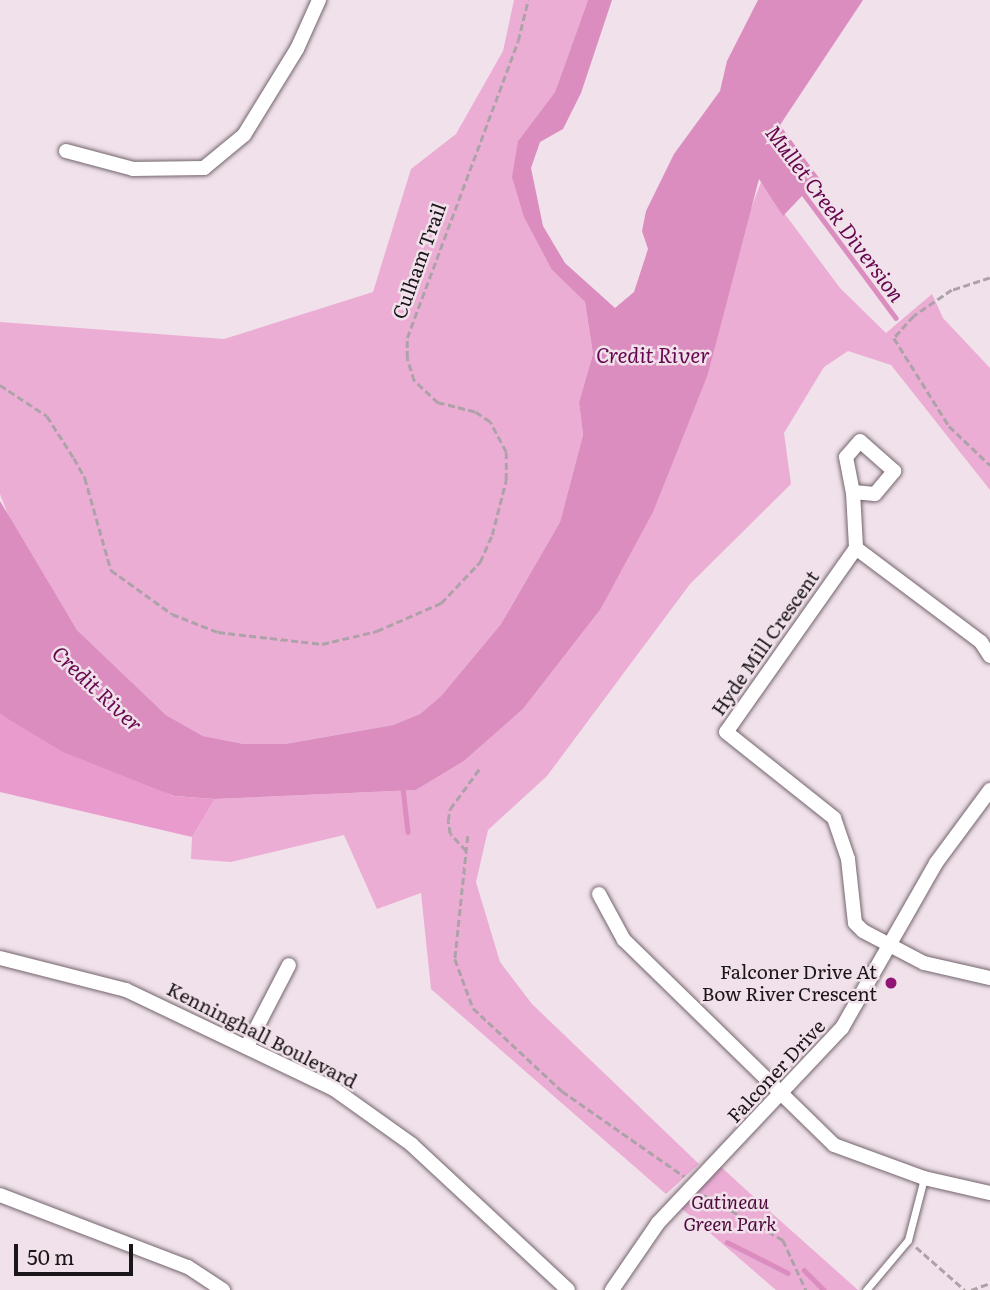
<!DOCTYPE html>
<style>
body{margin:0}
#map{position:relative;width:990px;height:1290px;overflow:hidden;background:#f0e1ea;font-family:Literata,serif}
div>[style]{position:absolute}
[style*='--x']{left:calc(var(--x)*1px);top:calc(var(--y)*1px);width:calc(var(--w)*1px);rotate:calc(var(--a)*1deg)}
.green>*{inset:0;background:#ecadd5}
.forest>*{inset:0;background:#ea9bce}
.water>*{inset:0;background:#db8dc0}
.stream>*{height:4.5px;margin:-2.25px;padding:0 2.25px;transform-origin:2.25px;border-radius:2.25px;background:#db8dc0}
.path>*{height:2.5px;margin-top:-1.25px;transform-origin:0;background:repeating-linear-gradient(90deg,#aea2a9 0 7px,transparent 0 10.5px)}
.roads{filter:drop-shadow(0 0 2px #73656d) drop-shadow(0 0 2px #73656d)}
.service>*{height:7px;margin:-3.5px;padding:0 3.5px;transform-origin:3.5px;border-radius:3.5px;background:#fff}
.minor>*{height:14px;margin:-7px;padding:0 7px;transform-origin:7px;border-radius:7px;background:#fff}
.dots>*{width:19px;height:19px;translate:-50% -50%;box-sizing:border-box;border:4px solid #f0e1ea;border-radius:50%}
span{translate:-50% -50%;white-space:nowrap;text-align:center;line-height:1.15;-webkit-text-stroke:5px #f0e1ea;paint-order:stroke}
.street-label{font-size:19px;color:#1b1619}
.poi-label{font-size:19px;color:#1b1619}
.right{translate:-100% -50%;text-align:right}
.park-label{font-size:19px;color:#4f093d;font-style:italic}
.water-label{font-size:21px;color:#66064f;font-style:italic}
.scale{position:absolute;left:14px;top:1244px;width:119px;height:32px;box-sizing:border-box;border:4px solid #1b1619;border-top:0;padding-left:9px;font-size:21px;line-height:24px;white-space:nowrap;color:#1b1619;-webkit-text-stroke:5px #f0e1ea;paint-order:stroke}
</style>
<div id="map">
<div class="green">
<i style="clip-path:polygon(514px 0,588px 0,555px 92px,518px 141px,552px 270px,585px 302px,593px 354px,579px 402px,583px 435px,560px 522px,501px 624px,441px 696px,420px 714px,393px 725px,285px 744px,244px 744px,203px 736px,166px 715px,77px 630px,10px 520px,0 494px,0 322px,224px 339px,373px 292px,411px 169px,456px 134px,503px 51px)"></i>
<i style="clip-path:polygon(761px 182px,840px 288px,886px 333px,932px 294px,943px 318px,990px 368px,990px 490px,891px 365px,848px 351px,824px 367px,784px 433px,791px 484px,690px 584px,547px 776px,488px 830px,476px 882px,500px 962px,532px 1004px,699px 1164px,666px 1194px,431px 989px,421px 893px,377px 909px,344px 835px,231px 862px,191px 859px,192px 837px,215px 799px,416px 790px,464px 761px,523px 709px,600px 610px,708px 374px,747px 219px)"></i>
<i style="clip-path:polygon(719px 1165px,766px 1208px,858px 1290px,776px 1290px,681px 1208px)"></i>
</div>
<div class="forest">
<i style="clip-path:polygon(0 714px,173px 796px,215px 799px,192px 837px,0 792px)"></i>
</div>
<div class="water">
<i style="clip-path:polygon(588px 0,612px 0,581px 93px,563px 129px,540px 142px,531px 168px,543px 226px,565px 263px,615px 308px,634px 292px,648px 249px,642px 231px,646px 211px,674px 154px,720px 91px,727px 61px,758px 0,863px 0,780px 125px,819px 178px,783px 216px,759px 179px,708px 374px,653px 512px,600px 610px,523px 709px,464px 761px,416px 790px,215px 799px,174px 796px,63px 752px,0 714px,0 501px,77px 630px,166px 715px,203px 736px,244px 744px,285px 744px,393px 725px,420px 714px,441px 696px,501px 624px,560px 522px,583px 435px,579px 402px,593px 354px,585px 302px,552px 270px,524px 217px,512px 177px,518px 141px,555px 92px)"></i>
</div>
<div class="stream">
<i style="--x:801;--y:190;--w:159;--a:53.4"></i>
<i style="--x:403;--y:788;--w:44;--a:83.5"></i>
<i style="--x:727;--y:1242;--w:68;--a:26.9"></i>
<i style="--x:804;--y:1270;--w:28;--a:45"></i>
</div>
<div class="path">
<i style="--x:990;--y:278;--w:40;--a:162"></i>
<i style="--x:952;--y:290;--w:46;--a:145.6"></i>
<i style="--x:914;--y:316;--w:30;--a:132"></i>
<i style="--x:894;--y:338;--w:104;--a:58"></i>
<i style="--x:949;--y:426;--w:57;--a:43.6"></i>
<i style="--x:0;--y:385;--w:56;--a:33.4"></i>
<i style="--x:47;--y:416;--w:50;--a:57.3"></i>
<i style="--x:74;--y:458;--w:23;--a:61"></i>
<i style="--x:85;--y:478;--w:96;--a:74.2"></i>
<i style="--x:111;--y:570;--w:75;--a:35.8"></i>
<i style="--x:172;--y:614;--w:49;--a:21.4"></i>
<i style="--x:218;--y:632;--w:105;--a:6.6"></i>
<i style="--x:322;--y:644;--w:57;--a:-13.3"></i>
<i style="--x:377;--y:631;--w:70;--a:-23.6"></i>
<i style="--x:441;--y:603;--w:57;--a:-46.4"></i>
<i style="--x:480;--y:562;--w:30;--a:-66"></i>
<i style="--x:492;--y:535;--w:57;--a:-75.7"></i>
<i style="--x:506;--y:480;--w:28;--a:-90"></i>
<i style="--x:506;--y:452;--w:34;--a:-118"></i>
<i style="--x:490;--y:422;--w:18;--a:-146"></i>
<i style="--x:475;--y:412;--w:38;--a:-166"></i>
<i style="--x:438;--y:403;--w:33;--a:-137"></i>
<i style="--x:414;--y:381;--w:24;--a:-107"></i>
<i style="--x:407;--y:358;--w:20;--a:-90"></i>
<i style="--x:407;--y:338;--w:317;--a:-69.5"></i>
<i style="--x:518;--y:41;--w:42;--a:-76.3"></i>
<i style="--x:468;--y:836;--w:124;--a:96"></i>
<i style="--x:455;--y:959;--w:52;--a:69.8"></i>
<i style="--x:473;--y:1008;--w:122;--a:43"></i>
<i style="--x:562;--y:1091;--w:149;--a:34.9"></i>
<i style="--x:466;--y:851;--w:23;--a:-133"></i>
<i style="--x:450;--y:834;--w:13;--a:-99"></i>
<i style="--x:448;--y:821;--w:12;--a:-81"></i>
<i style="--x:450;--y:809;--w:51;--a:-53.8"></i>
<i style="--x:704;--y:1195;--w:91;--a:29.7"></i>
<i style="--x:783;--y:1240;--w:55;--a:65.3"></i>
<i style="--x:916;--y:1247;--w:65;--a:41.3"></i>
<i style="--x:971;--y:1290;--w:20;--a:-20"></i>
</div>
<div class="roads">
<div class="service">
<i style="--x:866;--y:1290;--w:65;--a:-50"></i>
<i style="--x:908;--y:1240;--w:64;--a:-75.5"></i>
</div>
<div class="minor">
<i style="--x:66;--y:151;--w:69;--a:15"></i>
<i style="--x:133;--y:169;--w:71;--a:-0.8"></i>
<i style="--x:204;--y:168;--w:52;--a:-39.5"></i>
<i style="--x:244;--y:135;--w:101;--a:-58.4"></i>
<i style="--x:297;--y:49;--w:54;--a:-65.8"></i>
<i style="--x:853;--y:492;--w:22;--a:5"></i>
<i style="--x:875;--y:494;--w:30;--a:-50"></i>
<i style="--x:894;--y:471;--w:45;--a:-138.6"></i>
<i style="--x:860;--y:441;--w:21;--a:131"></i>
<i style="--x:846;--y:457;--w:36;--a:79"></i>
<i style="--x:853;--y:492;--w:56;--a:86.9"></i>
<i style="--x:990;--y:656;--w:17;--a:-123"></i>
<i style="--x:981;--y:642;--w:156;--a:-143.1"></i>
<i style="--x:856;--y:548;--w:225;--a:125.2"></i>
<i style="--x:726;--y:732;--w:138;--a:38.5"></i>
<i style="--x:834;--y:818;--w:43;--a:71.1"></i>
<i style="--x:848;--y:859;--w:64;--a:83.8"></i>
<i style="--x:855;--y:923;--w:11;--a:45"></i>
<i style="--x:863;--y:931;--w:69;--a:27.7"></i>
<i style="--x:924;--y:963;--w:68;--a:12.8"></i>
<i style="--x:599;--y:894;--w:52;--a:61.5"></i>
<i style="--x:624;--y:940;--w:293;--a:44.3"></i>
<i style="--x:834;--y:1145;--w:96;--a:20.1"></i>
<i style="--x:924;--y:1178;--w:68;--a:12.8"></i>
<i style="--x:0;--y:958;--w:130;--a:14.3"></i>
<i style="--x:126;--y:990;--w:230;--a:25.5"></i>
<i style="--x:334;--y:1089;--w:95;--a:35.5"></i>
<i style="--x:411;--y:1144;--w:214;--a:42.9"></i>
<i style="--x:247;--y:1046;--w:91;--a:-62.6"></i>
<i style="--x:0;--y:1195;--w:201;--a:21"></i>
<i style="--x:188;--y:1267;--w:42;--a:33.3"></i>
<i style="--x:612;--y:1290;--w:81;--a:-55.5"></i>
<i style="--x:658;--y:1223;--w:268;--a:-46.7"></i>
<i style="--x:842;--y:1028;--w:190;--a:-60.3"></i>
<i style="--x:936;--y:863;--w:91;--a:-53.5"></i>
</div>
</div>
<div class="dots">
<i style="left:891px;top:983px;background:#911572"></i>
</div>
<div class="street-label">
<span style="left:419px;top:261px;rotate:-70deg">Culham Trail</span>
<span style="left:765px;top:643px;rotate:-55deg">Hyde Mill Crescent</span>
<span style="left:262px;top:1035px;rotate:27deg">Kenninghall Boulevard</span>
<span style="left:776px;top:1071px;rotate:-47deg">Falconer Drive</span>
</div>
<div class="poi-label">
<span class="right" style="left:877px;top:983px">Falconer Drive At<br>Bow River Crescent</span>
</div>
<div class="park-label">
<span style="left:730px;top:1213px">Gatineau<br>Green Park</span>
</div>
<div class="water-label">
<span style="left:836px;top:213px;rotate:53deg">Mullet Creek Diversion</span>
<span style="left:653px;top:354px">Credit River</span>
<span style="left:98px;top:688px;rotate:43deg">Credit River</span>
</div>
<div class="scale">50 m</div>
</div>
